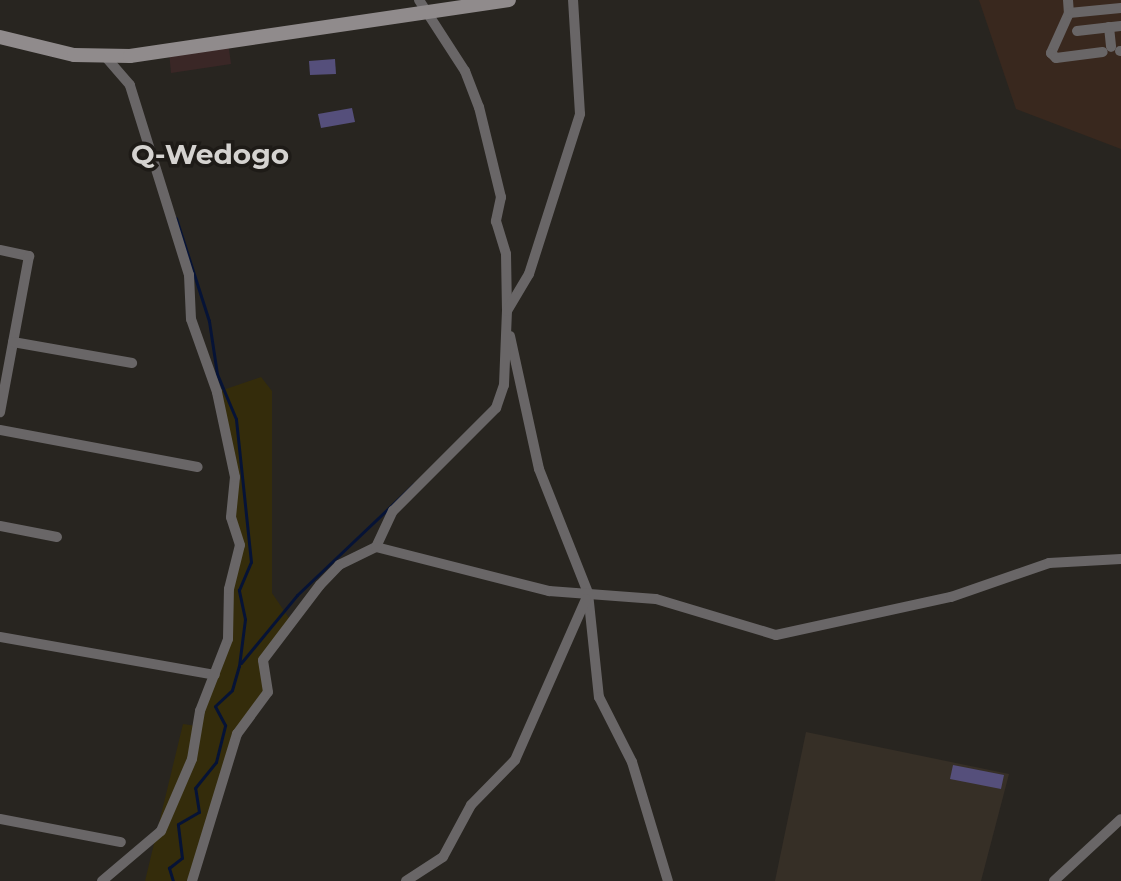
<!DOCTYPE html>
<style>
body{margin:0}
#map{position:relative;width:1121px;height:881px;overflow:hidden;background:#282520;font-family:Montserrat,sans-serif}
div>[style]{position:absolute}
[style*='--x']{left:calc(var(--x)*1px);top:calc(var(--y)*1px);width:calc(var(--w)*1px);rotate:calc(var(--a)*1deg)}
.commercial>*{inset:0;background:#3a2726}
.built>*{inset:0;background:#362f26}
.medical>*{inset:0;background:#39281e}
.sand>*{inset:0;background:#342c0b}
.stream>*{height:3px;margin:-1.5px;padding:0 1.5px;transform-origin:1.5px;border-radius:1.5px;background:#061336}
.building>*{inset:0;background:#554f7b}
.street>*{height:10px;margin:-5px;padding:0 5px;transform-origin:5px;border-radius:5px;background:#696667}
.secondary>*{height:14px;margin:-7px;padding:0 7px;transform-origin:7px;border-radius:7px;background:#908b8c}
span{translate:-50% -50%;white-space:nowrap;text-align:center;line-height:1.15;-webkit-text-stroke:7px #1e1b17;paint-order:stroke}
.quarter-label{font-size:28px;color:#d5d3d0;font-weight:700}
</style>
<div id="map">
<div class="commercial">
<i style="clip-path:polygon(228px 42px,231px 64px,171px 73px,169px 51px)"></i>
</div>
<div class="built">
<i style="clip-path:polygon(806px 732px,1009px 774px,981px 881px,775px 881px)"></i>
</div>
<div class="medical">
<i style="clip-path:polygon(979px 0,1121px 0,1121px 149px,1016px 109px)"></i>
</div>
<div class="sand">
<i style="clip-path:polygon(261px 377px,272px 391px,272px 593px,291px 621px,263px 660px,269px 686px,244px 719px,192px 881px,145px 881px,183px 724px,197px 726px,228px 639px,229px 589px,239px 556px,231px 517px,235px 477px,217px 392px)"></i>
</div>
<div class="stream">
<i style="--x:241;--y:663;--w:88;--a:-50.5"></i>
<i style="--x:297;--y:595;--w:161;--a:-43.5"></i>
<i style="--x:173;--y:881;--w:14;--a:-107"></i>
<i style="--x:169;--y:868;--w:16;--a:-38"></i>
<i style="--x:182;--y:858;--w:34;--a:-97"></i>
<i style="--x:178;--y:824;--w:24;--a:-30"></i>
<i style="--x:199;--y:812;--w:24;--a:-99"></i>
<i style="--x:195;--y:788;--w:33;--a:-51"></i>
<i style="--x:216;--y:762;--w:38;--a:-76"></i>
<i style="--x:225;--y:725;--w:21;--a:-118"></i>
<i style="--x:215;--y:706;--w:23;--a:-43"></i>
<i style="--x:232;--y:690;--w:25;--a:-74"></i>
<i style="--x:239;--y:666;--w:47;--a:-82.7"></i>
<i style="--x:245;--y:619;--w:30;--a:-102"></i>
<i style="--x:239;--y:590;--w:30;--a:-67"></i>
<i style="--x:251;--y:562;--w:144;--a:-96"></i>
<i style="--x:236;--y:419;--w:49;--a:-112.9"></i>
<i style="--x:217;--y:374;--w:54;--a:-98.6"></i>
<i style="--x:209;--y:321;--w:108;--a:-107.8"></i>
</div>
<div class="building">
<i style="clip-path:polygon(335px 59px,336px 74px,310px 75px,309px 61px)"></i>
<i style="clip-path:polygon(352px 108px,355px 122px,321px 128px,318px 114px)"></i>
<i style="clip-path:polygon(953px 765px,1004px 775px,1001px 789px,950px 779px)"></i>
</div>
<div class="street">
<i style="--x:419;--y:0;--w:85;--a:57.1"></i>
<i style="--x:465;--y:71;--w:39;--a:69"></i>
<i style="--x:479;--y:107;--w:93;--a:76.3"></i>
<i style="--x:501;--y:197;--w:25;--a:102"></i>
<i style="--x:496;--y:221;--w:34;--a:73"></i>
<i style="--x:506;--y:254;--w:55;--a:89"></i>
<i style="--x:1068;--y:0;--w:13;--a:86"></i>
<i style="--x:1069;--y:13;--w:44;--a:114.2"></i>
<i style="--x:1051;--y:53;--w:7;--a:45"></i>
<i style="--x:1056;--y:58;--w:47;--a:-7.3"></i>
<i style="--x:1069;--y:13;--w:52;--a:-5.5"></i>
<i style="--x:1109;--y:27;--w:20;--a:84"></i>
<i style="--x:1077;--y:31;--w:44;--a:-6.5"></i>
<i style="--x:1120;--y:51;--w:1;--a:0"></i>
<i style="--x:0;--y:250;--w:30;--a:12"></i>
<i style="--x:29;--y:256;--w:159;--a:100.5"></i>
<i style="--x:510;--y:336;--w:136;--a:77.7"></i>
<i style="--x:539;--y:469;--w:133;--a:68.4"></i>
<i style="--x:588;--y:593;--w:105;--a:84"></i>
<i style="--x:599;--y:697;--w:73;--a:63.1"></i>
<i style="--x:632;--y:762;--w:124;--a:73.2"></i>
<i style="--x:13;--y:342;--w:121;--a:10"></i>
<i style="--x:0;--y:430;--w:201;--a:10.6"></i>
<i style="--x:0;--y:526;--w:58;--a:10.9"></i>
<i style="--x:376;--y:547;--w:179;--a:14.3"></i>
<i style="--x:549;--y:591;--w:107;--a:4.3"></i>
<i style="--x:656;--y:599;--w:125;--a:16.7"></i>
<i style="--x:776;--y:635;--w:179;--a:-12.3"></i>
<i style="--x:951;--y:597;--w:104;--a:-19.1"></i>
<i style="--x:1049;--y:563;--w:72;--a:-3.2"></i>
<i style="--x:0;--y:637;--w:218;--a:10"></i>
<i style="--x:0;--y:819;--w:123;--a:10.8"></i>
<i style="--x:102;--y:881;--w:77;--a:-40.3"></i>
<i style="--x:161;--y:831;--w:78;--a:-66.7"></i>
<i style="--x:192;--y:759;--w:49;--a:-80.5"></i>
<i style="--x:200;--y:711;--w:77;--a:-68.7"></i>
<i style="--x:228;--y:639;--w:50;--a:-88.9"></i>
<i style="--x:229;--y:589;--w:45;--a:-76"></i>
<i style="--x:240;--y:545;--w:29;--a:-108"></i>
<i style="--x:231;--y:517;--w:40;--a:-84.3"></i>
<i style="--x:235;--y:477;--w:87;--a:-102"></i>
<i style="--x:217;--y:392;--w:77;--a:-109.6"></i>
<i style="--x:191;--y:319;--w:44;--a:-92.6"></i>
<i style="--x:189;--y:275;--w:199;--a:-107.3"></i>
<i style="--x:130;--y:85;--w:38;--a:-131"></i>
<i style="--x:192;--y:881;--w:154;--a:-73"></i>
<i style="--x:237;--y:734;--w:52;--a:-53.6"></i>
<i style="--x:268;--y:692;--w:32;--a:-99"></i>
<i style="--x:263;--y:660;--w:94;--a:-52.8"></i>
<i style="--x:320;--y:585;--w:28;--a:-46"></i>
<i style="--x:339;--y:565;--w:41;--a:-25.9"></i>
<i style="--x:376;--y:547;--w:40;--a:-65"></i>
<i style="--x:393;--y:511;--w:146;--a:-45"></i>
<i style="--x:496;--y:408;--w:24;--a:-71"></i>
<i style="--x:504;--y:385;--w:74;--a:-87.7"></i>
<i style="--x:507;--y:311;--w:43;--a:-59.3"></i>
<i style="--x:529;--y:274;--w:168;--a:-72.3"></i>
<i style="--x:580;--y:114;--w:114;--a:-93.5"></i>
<i style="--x:406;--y:881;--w:44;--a:-33"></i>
<i style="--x:443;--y:857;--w:59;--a:-61.7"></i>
<i style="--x:471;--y:805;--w:63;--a:-45.6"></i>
<i style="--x:515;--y:760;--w:176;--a:-66.2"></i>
<i style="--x:1054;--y:881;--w:91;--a:-42.8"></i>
</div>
<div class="secondary">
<i style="--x:0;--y:37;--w:76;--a:13.7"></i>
<i style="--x:74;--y:55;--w:56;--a:1"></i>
<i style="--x:130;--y:56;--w:383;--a:-8.4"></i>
</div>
<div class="quarter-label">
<span style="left:210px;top:154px">Q-Wedogo</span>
</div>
</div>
